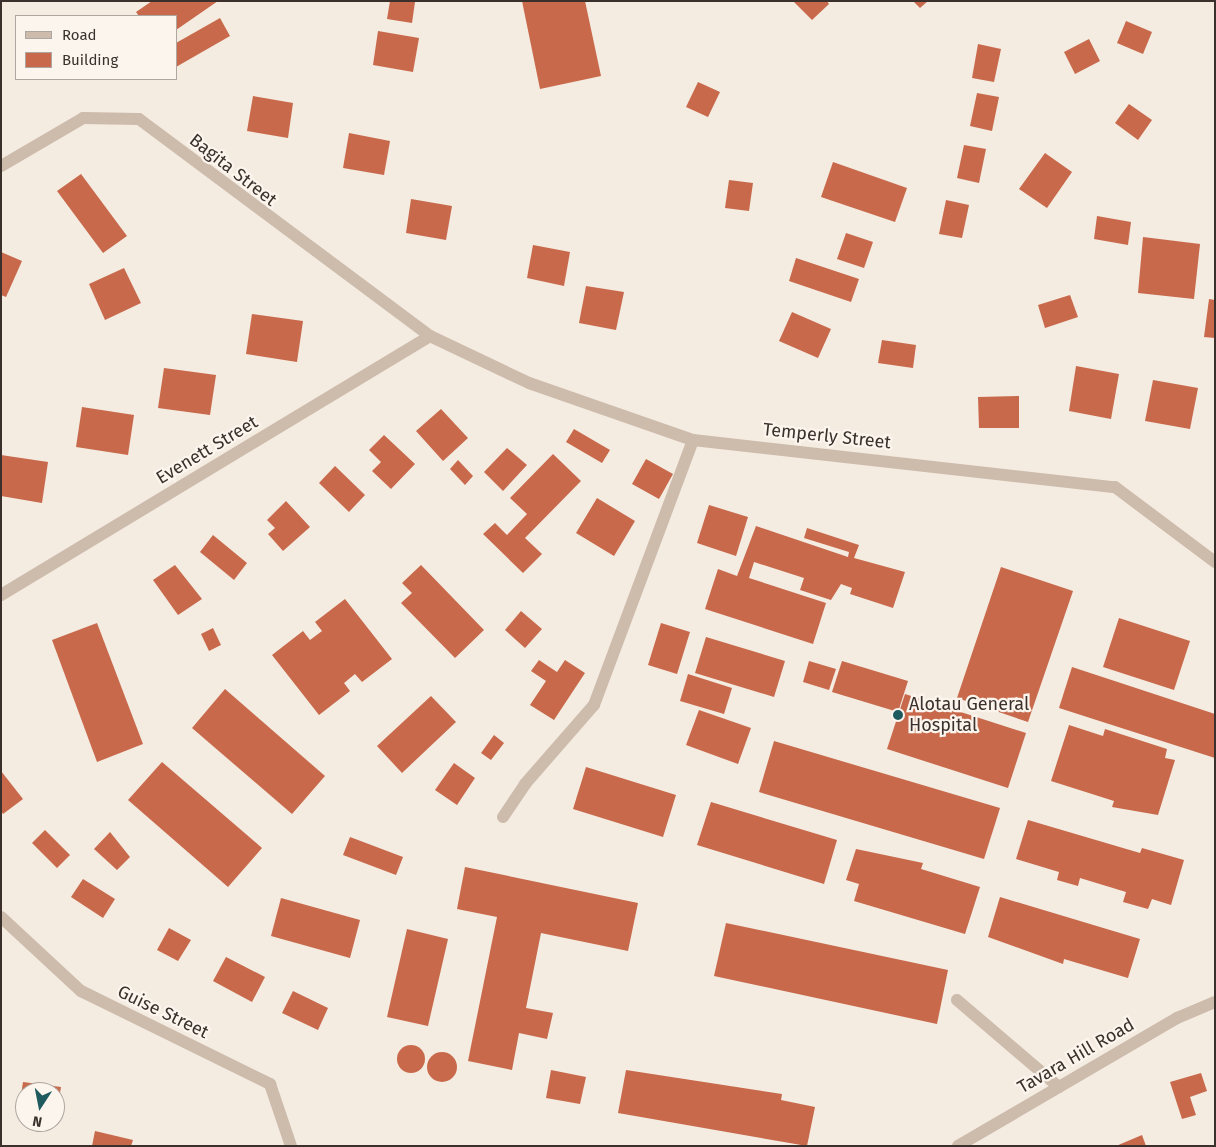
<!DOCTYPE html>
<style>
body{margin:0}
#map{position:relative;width:1216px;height:1147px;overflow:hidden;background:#f4ebe1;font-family:"Fira Sans",sans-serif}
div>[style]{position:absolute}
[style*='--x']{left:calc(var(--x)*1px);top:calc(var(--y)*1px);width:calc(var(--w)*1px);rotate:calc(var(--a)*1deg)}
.building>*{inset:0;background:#c8694b}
.round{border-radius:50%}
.lane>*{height:12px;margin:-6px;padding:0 6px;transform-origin:6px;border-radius:6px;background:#cdbbac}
.street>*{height:12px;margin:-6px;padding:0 6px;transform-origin:6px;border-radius:6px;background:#cdbbac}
.dots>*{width:14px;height:14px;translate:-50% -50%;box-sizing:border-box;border:2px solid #fbf5ee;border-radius:50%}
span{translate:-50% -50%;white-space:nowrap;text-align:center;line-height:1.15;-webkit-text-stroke:4.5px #fbf5ee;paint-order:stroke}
.street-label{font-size:18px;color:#3b302b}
.poi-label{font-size:18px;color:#3b302b}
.left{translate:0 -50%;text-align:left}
.frame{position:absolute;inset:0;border:2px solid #3b302b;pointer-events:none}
.legend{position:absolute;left:15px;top:15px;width:162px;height:65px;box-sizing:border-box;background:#fbf5ee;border:1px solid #aea6a0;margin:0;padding:6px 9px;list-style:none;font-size:15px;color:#3b302b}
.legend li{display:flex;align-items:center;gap:10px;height:25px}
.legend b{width:25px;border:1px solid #aea6a0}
.north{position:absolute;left:15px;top:1082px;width:50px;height:50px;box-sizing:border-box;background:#fbf5ee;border:1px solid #aea6a0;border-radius:50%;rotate:191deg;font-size:14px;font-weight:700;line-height:20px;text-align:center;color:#3b302b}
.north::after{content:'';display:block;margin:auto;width:18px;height:22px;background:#1f5a5e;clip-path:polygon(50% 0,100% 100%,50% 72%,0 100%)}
</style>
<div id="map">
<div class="building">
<i style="clip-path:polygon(152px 1px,218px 1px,176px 30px,176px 16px,139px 16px,136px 12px)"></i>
<i style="clip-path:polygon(390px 1px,415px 2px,412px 23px,387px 19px)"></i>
<i style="clip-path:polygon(522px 1px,585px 1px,601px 76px,540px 89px)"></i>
<i style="clip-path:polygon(793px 1px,827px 1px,829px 4px,812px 20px)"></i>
<i style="clip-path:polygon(913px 1px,928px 1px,920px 8px)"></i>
<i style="clip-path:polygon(220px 18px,230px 36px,176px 67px,176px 43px)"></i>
<i style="clip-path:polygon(1126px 21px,1152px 32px,1143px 54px,1117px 43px)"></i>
<i style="clip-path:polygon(378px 31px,419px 38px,413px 72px,373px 65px)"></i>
<i style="clip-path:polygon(1089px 39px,1100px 61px,1075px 74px,1064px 52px)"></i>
<i style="clip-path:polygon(978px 44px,1001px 49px,994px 82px,972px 78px)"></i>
<i style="clip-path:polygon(698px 82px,720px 92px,708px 117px,686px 107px)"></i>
<i style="clip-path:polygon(977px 93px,999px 97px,992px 131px,970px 126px)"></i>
<i style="clip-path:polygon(253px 96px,293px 103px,288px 138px,247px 131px)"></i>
<i style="clip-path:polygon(1129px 104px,1152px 120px,1138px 140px,1115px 123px)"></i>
<i style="clip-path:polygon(349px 133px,390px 141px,384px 175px,343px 168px)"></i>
<i style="clip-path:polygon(964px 145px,986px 149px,979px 183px,957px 178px)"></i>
<i style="clip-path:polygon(1045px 153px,1072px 172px,1047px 208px,1019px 189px)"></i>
<i style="clip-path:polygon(833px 162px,907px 188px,895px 222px,821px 197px)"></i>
<i style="clip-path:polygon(81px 174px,127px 236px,103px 253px,57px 191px)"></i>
<i style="clip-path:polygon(729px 180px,753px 183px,749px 211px,725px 208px)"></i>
<i style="clip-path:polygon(411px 199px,452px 206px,446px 240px,406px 233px)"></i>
<i style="clip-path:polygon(946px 200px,969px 205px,962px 238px,939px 234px)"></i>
<i style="clip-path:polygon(1097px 216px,1131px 222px,1128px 245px,1094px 239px)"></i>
<i style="clip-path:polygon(846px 233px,873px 242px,864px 268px,837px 259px)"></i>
<i style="clip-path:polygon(1143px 237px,1200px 244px,1194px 299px,1138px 293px)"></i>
<i style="clip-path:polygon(533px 245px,570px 252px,564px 286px,527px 278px)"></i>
<i style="clip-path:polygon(1px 252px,22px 261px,6px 297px,1px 295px)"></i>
<i style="clip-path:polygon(796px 258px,859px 279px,851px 302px,789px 281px)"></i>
<i style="clip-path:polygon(124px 268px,141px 303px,105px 320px,89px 284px)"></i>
<i style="clip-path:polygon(586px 286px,624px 292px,616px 330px,579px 323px)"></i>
<i style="clip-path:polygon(1070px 295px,1078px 317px,1045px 328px,1038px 305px)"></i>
<i style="clip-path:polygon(1209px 299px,1215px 300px,1215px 338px,1204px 337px)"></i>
<i style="clip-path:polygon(792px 312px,831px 329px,818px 358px,779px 341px)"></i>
<i style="clip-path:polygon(252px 314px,303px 321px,297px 362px,246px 354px)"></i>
<i style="clip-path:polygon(882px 340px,916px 345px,913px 368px,878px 363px)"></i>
<i style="clip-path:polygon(1076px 366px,1119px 374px,1111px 419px,1069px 411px)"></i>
<i style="clip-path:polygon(164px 368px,216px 375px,210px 415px,158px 408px)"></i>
<i style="clip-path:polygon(1153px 380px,1198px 388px,1190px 429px,1145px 421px)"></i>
<i style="clip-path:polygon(1019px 396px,1019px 428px,979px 428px,978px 397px)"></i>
<i style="clip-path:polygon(82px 407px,134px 415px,128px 455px,76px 447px)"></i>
<i style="clip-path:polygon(441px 409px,468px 438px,443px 461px,416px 431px)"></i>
<i style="clip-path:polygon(574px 429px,610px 450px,602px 463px,566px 442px)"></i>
<i style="clip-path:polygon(384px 435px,415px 464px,391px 489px,372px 471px,381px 462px,369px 450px)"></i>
<i style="clip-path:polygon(507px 448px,527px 465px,503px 491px,484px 472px)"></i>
<i style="clip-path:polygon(553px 454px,581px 481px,525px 538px,542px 554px,523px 573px,483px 534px,495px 523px,507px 535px,527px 514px,510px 498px)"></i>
<i style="clip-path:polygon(1px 455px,48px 462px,42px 503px,1px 496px)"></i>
<i style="clip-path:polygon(646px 459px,673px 474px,659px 499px,632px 484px)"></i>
<i style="clip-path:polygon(458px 460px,473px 476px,465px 485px,450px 469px)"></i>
<i style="clip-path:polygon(335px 466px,365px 495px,349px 512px,319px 483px)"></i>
<i style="clip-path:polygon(597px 498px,635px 521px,614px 556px,576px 533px)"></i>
<i style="clip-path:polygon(286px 501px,310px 527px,283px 551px,268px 534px,275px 528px,267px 520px)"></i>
<i style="clip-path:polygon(709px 505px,748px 517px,736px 556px,697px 543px)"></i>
<i style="clip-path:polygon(756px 526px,848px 557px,849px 552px,804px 538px,807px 528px,859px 545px,854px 558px,905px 572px,893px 608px,850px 594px,852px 588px,841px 584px,831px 600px,800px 590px,804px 578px,754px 562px,749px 578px,826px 603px,813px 644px,705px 609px,718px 569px,737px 576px)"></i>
<i style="clip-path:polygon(213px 535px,247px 563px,234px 580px,200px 552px)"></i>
<i style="clip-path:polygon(175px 565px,202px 599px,178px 615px,153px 580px)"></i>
<i style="clip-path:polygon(421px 565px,484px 630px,455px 658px,401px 603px,412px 593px,402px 583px)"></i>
<i style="clip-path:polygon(1001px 567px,1073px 591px,1028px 722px,957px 698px)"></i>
<i style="clip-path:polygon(345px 599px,392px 659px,362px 682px,355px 674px,344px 683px,350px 691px,319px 715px,272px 655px,303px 631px,310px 640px,322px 631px,315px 622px)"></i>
<i style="clip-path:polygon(521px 611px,542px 629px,525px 648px,505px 630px)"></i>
<i style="clip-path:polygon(1119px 618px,1190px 641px,1174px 690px,1103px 667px)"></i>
<i style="clip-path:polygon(97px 623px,143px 744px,97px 762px,52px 640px)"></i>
<i style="clip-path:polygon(661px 623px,690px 632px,677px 674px,648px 665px)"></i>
<i style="clip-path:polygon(213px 628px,221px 645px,209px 651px,201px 634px)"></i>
<i style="clip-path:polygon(706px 637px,785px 661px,774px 697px,695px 673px)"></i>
<i style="clip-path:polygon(539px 660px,557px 672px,565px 660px,585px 673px,554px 720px,530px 705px,546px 681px,531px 671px)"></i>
<i style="clip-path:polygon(809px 661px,836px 669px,829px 690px,803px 682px)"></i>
<i style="clip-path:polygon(842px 661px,908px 681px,898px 712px,832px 692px)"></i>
<i style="clip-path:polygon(1072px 667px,1215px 714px,1215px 758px,1059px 708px)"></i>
<i style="clip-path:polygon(688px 674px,732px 688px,724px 714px,680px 701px)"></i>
<i style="clip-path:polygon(225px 689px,325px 776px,292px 814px,192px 728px)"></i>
<i style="clip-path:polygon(905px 694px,1026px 733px,1008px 788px,887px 749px)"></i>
<i style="clip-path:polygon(431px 696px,456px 722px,402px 773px,377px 746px)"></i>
<i style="clip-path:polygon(699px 710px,751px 728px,738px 764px,686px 745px)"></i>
<i style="clip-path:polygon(1069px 725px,1103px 736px,1105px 729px,1167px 749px,1165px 758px,1175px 760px,1158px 815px,1112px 807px,1114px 801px,1051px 781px)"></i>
<i style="clip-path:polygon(494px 735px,504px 743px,491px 760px,481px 753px)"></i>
<i style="clip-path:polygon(774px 741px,1000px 808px,984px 859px,759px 792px)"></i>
<i style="clip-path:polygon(162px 762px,262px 848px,228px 887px,128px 800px)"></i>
<i style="clip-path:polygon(454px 763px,475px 778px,457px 805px,435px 790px)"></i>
<i style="clip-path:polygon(586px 767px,676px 795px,663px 837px,573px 809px)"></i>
<i style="clip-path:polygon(1px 771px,23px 799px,3px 814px,1px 811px)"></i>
<i style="clip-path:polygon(711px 802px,837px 840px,824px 884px,697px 845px)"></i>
<i style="clip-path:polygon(1028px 820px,1140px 853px,1142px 848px,1184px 860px,1171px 905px,1152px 899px,1148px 909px,1123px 902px,1126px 892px,1080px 878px,1078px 886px,1057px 880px,1059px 872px,1016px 859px)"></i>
<i style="clip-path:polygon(45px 830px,70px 855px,57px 868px,32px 843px)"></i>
<i style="clip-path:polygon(110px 832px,130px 857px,117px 870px,94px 849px)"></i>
<i style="clip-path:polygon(350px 837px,403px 857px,396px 875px,343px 855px)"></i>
<i style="clip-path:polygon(856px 849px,923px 863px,921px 869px,980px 887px,965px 934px,854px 901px,859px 884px,846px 880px)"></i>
<i style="clip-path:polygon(465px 867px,638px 903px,628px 951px,541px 933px,526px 1008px,553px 1013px,547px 1039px,519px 1033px,512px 1070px,468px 1061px,497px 917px,457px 909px)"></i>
<i style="clip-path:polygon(83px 879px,115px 899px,103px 918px,71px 897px)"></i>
<i style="clip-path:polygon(1000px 897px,1140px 939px,1128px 978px,1064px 959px,1063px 964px,988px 937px)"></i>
<i style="clip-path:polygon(281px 898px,360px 920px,350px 958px,271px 936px)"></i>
<i style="clip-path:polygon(726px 923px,948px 970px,937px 1024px,714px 976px)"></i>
<i style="clip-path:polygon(169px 928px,191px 940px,178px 961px,157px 950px)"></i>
<i style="clip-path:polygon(407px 929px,448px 939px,428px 1026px,387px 1017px)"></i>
<i style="clip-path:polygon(226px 957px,265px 977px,252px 1002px,213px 981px)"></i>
<i style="clip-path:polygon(293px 991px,328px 1008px,318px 1030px,282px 1013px)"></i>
<i class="round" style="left:397px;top:1045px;width:28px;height:28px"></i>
<i class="round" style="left:427px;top:1052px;width:30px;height:30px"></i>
<i style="clip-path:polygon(551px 1070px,586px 1077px,580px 1104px,546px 1098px)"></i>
<i style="clip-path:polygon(626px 1070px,782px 1094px,781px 1100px,815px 1107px,807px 1146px,618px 1113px)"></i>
<i style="clip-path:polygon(1201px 1073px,1207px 1091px,1190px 1097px,1196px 1115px,1182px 1119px,1170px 1082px)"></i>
<i style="clip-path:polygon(23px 1082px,61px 1087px,56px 1118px,55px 1092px,25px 1092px,25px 1115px,18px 1114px)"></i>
<i style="clip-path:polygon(95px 1131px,133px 1140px,131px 1146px,92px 1146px)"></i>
<i style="clip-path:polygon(1142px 1135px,1146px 1146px,1116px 1146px)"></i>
</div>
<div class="lane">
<i style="--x:503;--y:817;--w:40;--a:-56"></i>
<i style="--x:525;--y:784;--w:105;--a:-48.9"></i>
<i style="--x:594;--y:705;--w:283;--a:-69.5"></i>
<i style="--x:957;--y:1000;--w:134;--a:40.5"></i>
</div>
<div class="street">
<i style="--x:1;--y:166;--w:95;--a:-30.3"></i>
<i style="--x:83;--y:118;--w:56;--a:1"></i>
<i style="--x:139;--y:119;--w:363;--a:36.7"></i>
<i style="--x:430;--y:336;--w:110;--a:25.4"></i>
<i style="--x:529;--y:383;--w:174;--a:19.2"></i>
<i style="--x:693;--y:440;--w:425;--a:6.4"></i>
<i style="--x:1115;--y:487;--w:125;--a:36.9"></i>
<i style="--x:1;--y:595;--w:501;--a:-31.12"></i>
<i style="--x:1;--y:917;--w:109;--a:42.8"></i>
<i style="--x:81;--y:991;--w:211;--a:26.2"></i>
<i style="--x:270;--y:1084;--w:65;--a:71.3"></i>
<i style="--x:958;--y:1146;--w:254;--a:-30.3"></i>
<i style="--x:1177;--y:1018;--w:41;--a:-22.8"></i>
</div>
<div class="dots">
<i style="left:898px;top:715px;background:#1f5a5e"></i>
</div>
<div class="street-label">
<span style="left:233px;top:170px;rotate:38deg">Bagita Street</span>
<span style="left:827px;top:436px;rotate:6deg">Temperly Street</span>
<span style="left:207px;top:450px;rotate:-31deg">Evenett Street</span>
<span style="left:163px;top:1012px;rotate:26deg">Guise Street</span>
<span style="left:1076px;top:1056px;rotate:-30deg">Tavara Hill Road</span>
</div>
<div class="poi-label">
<span class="left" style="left:909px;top:715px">Alotau General<br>Hospital</span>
</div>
<div class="frame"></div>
<ul class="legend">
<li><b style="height:6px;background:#cdbbac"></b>Road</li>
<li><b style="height:14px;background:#c8694b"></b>Building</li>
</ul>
<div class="north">N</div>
</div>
